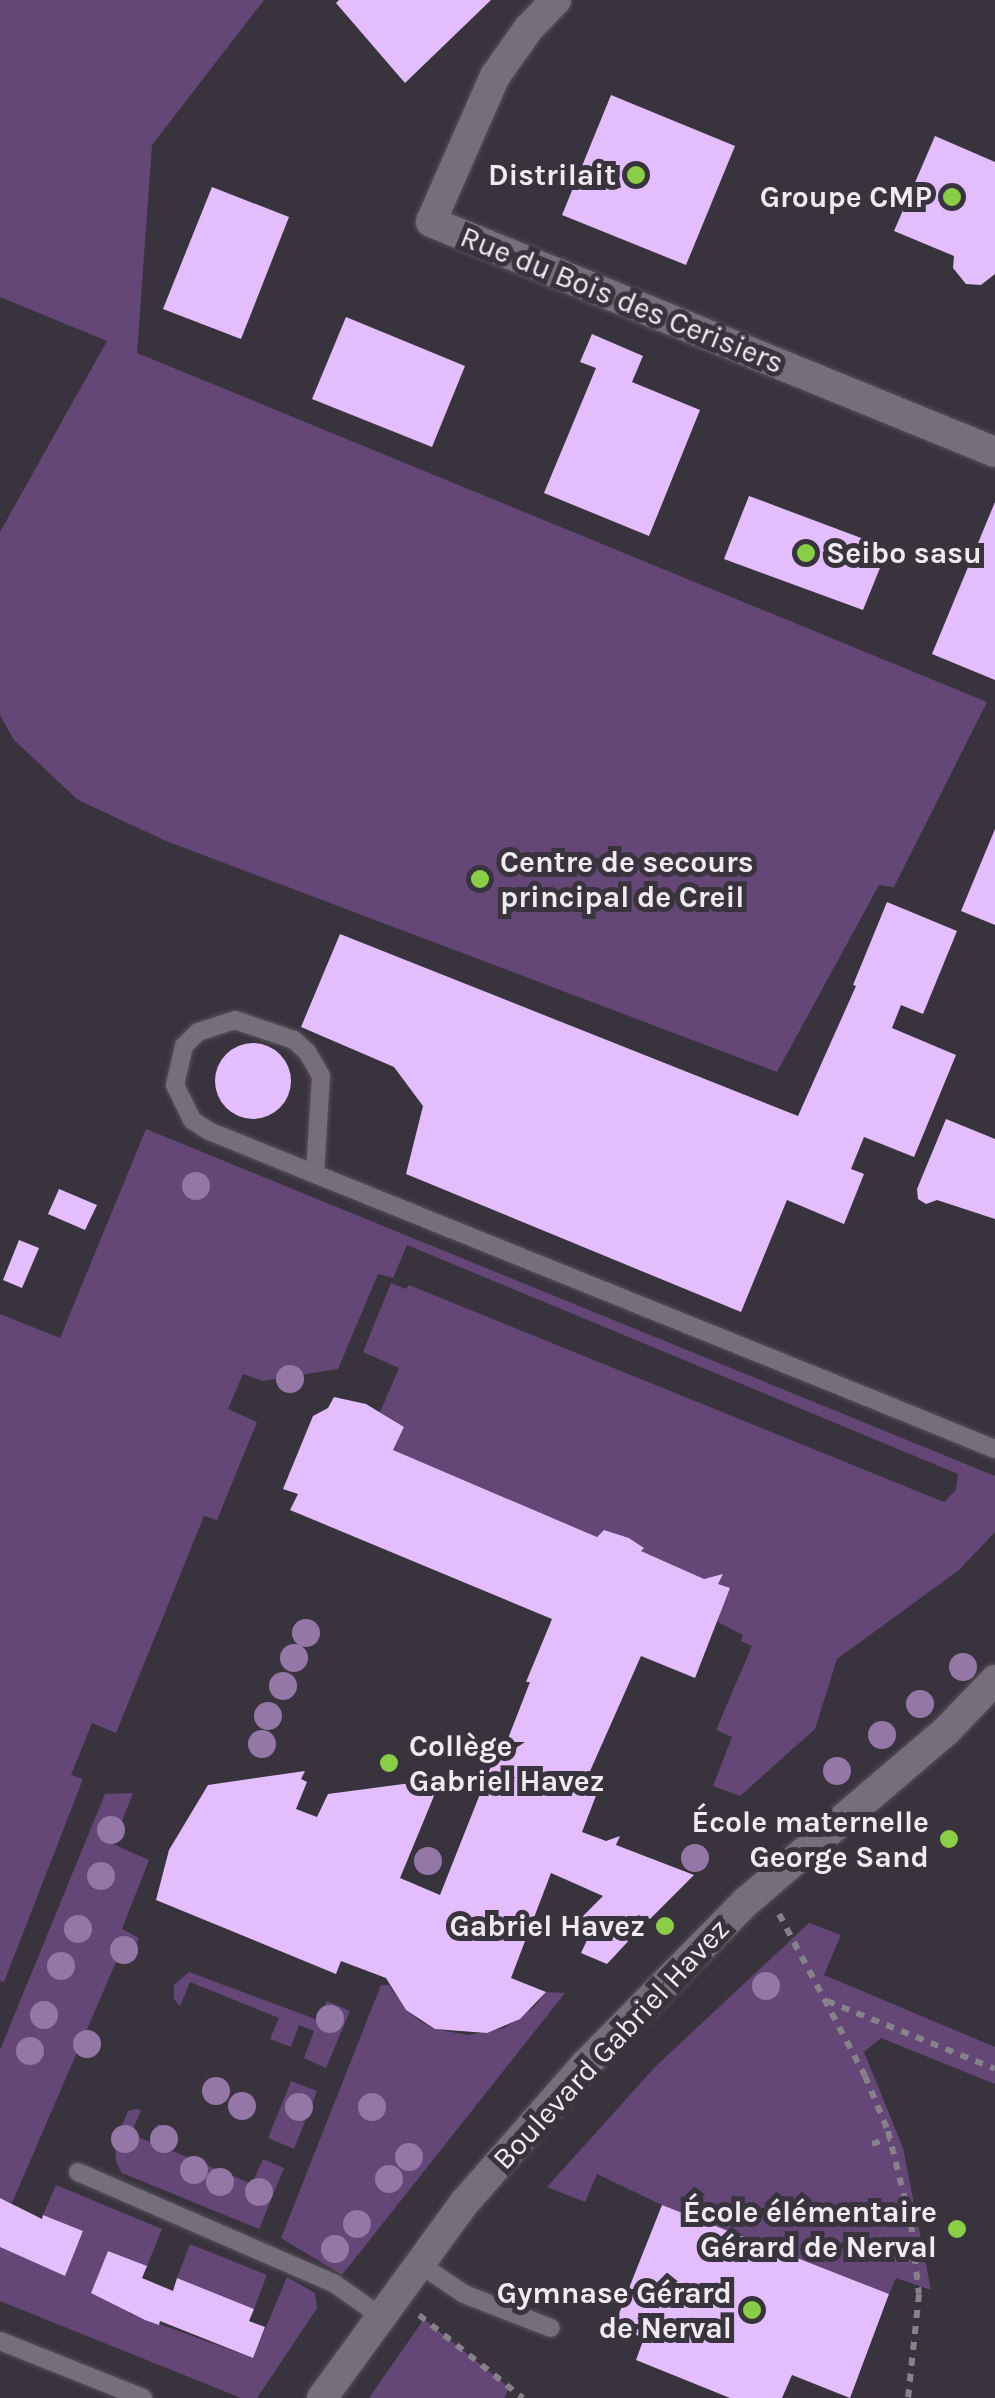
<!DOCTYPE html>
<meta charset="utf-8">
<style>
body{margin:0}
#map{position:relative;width:995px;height:2398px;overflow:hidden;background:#39333d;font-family:Karla,sans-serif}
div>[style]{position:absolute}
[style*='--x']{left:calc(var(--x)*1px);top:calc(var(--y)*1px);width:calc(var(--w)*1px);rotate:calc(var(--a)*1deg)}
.green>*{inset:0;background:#644776}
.building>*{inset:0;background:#e4befc}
.round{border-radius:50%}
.path>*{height:6px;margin-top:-3px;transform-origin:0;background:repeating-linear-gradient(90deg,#87828a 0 8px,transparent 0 16px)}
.roads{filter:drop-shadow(0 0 2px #565159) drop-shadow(0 0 2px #565159)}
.lane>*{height:18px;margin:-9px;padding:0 9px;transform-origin:9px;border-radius:9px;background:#766f7a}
.street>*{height:30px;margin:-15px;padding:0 15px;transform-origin:15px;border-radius:15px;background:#766f7a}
.trees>*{width:28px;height:28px;margin:-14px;border-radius:50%;background:#9477a7}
.dots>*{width:28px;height:28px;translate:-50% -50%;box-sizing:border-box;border:5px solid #39333d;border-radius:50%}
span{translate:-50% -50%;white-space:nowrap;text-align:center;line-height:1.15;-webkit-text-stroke:10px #39333d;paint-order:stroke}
.poi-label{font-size:30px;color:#efebf1;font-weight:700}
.right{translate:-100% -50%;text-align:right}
.left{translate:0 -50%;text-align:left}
.street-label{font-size:30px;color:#efebf1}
</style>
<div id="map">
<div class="green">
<i style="clip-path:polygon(0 0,264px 0,152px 145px,137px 353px,987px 702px,894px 887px,879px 885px,777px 1072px,166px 841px,78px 800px,14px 740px,0 715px,0 532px,107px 341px,0 297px)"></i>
<i style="clip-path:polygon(146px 1129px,995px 1476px,995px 1532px,959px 1570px,837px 1659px,815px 1729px,740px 1796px,713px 1786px,732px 1737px,716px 1730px,752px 1646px,741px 1641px,743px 1635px,716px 1621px,730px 1588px,718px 1584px,722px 1575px,704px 1579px,641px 1551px,643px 1547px,629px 1538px,604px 1530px,597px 1537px,393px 1450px,404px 1427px,380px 1412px,399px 1368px,363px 1352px,391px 1283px,406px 1289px,409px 1285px,944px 1502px,956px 1490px,958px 1474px,407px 1245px,393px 1278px,378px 1274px,338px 1369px,263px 1381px,243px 1374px,228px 1409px,257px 1422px,217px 1520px,204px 1516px,116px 1733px,92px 1723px,71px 1775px,83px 1779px,4px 1982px,0 1981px,0 1314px,60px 1338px)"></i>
<i style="clip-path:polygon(133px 1793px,113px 1844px,149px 1860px,122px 1929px,139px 1938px,126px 1964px,116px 1962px,12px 2203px,0 2198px,0 2050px,105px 1794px)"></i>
<i style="clip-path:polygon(809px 1923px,841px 1935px,824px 1975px,995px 2047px,995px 2084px,881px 2038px,864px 2052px,903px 2148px,931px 2290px,896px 2278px,889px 2294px,662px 2205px,597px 2174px,585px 2202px,547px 2187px,656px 2066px)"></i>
<i style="clip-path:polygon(189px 1972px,318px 2020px,327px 2001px,350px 2011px,326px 2068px,304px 2058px,314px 2031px,299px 2025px,291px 2047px,270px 2039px,279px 2018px,190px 1982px,180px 2006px,174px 1999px,174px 1985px)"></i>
<i style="clip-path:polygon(381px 1985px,389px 1985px,406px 2010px,420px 2021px,435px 2029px,468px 2035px,504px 2028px,534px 2007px,546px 1992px,565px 1993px,342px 2275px,281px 2238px)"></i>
<i style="clip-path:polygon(291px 2081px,317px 2091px,294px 2149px,268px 2138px)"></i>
<i style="clip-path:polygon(136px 2109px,141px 2110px,131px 2134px,150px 2142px,158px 2124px,177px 2132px,170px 2150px,252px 2184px,263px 2159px,284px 2168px,259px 2229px,122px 2173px,116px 2162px,115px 2143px,128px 2111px)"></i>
<i style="clip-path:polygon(56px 2185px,162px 2229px,147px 2266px,108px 2251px,91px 2293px,130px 2309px,129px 2313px,253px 2358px,287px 2277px,315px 2293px,317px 2308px,257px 2398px,241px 2398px,0 2301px,0 2247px,65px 2276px,83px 2231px,43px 2215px)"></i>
<i style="clip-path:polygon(190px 2244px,267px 2275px,254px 2309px,177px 2278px)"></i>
<i style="clip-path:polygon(424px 2319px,510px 2388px,504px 2398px,369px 2398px)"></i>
</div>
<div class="building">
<i style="clip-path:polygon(339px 0,491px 0,405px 83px,336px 3px)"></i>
<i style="clip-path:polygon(611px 95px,735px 146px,686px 265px,562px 215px)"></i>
<i style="clip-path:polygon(935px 136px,995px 162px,995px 274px,981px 285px,966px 284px,953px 268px,954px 256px,894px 231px)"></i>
<i style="clip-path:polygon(212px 187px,289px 217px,241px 339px,163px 309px)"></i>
<i style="clip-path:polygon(346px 317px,465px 366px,432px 447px,312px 399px)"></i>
<i style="clip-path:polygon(592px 334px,643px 356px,632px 382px,700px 410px,649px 536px,544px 493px,596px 368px,580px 362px)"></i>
<i style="clip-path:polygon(749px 496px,888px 548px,863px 610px,724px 559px)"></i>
<i style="clip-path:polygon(995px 502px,995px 680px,932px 654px)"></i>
<i style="clip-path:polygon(995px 829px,995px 925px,961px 911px)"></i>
<i style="clip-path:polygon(887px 902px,957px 931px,923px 1014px,901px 1005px,892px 1028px,956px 1055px,914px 1157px,864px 1137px,851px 1169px,864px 1174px,844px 1224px,787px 1200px,741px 1312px,406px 1174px,423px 1106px,394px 1067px,301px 1027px,340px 934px,798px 1116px,856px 986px,853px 985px)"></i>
<i class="round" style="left:215px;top:1043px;width:76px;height:76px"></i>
<i style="clip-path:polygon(946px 1119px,995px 1139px,995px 1219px,937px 1200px,926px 1204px,918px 1199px,917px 1189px)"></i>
<i style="clip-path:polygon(59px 1189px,97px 1205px,85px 1230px,48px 1214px)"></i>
<i style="clip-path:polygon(19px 1240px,39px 1248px,22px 1288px,3px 1280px)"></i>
<i style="clip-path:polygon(334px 1397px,366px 1404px,404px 1427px,393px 1450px,597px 1537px,604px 1530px,629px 1538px,644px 1548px,641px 1551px,704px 1579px,723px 1574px,718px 1584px,730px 1588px,695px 1678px,641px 1656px,583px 1787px,597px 1793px,582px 1832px,606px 1841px,620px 1836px,616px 1845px,694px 1875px,650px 1919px,638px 1915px,633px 1936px,607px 1964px,581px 1953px,588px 1938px,570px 1929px,603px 1896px,551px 1873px,511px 1978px,546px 1992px,520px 2019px,487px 2033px,435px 2029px,406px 2010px,386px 1978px,341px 1961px,336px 1974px,156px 1900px,169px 1850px,208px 1785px,305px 1771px,301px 1779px,307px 1782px,296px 1809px,317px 1817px,328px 1794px,441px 1779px,400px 1878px,440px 1895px,497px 1751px,502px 1754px,530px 1682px,526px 1682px,552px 1619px,290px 1510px,298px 1494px,283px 1489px,313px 1416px,328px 1408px)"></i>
<i style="clip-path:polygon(0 2198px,42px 2219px,43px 2215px,83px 2231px,65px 2276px,0 2247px)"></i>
<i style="clip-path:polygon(662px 2205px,889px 2294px,850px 2398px,792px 2375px,782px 2398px,730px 2398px,636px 2360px,644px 2338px,614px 2326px)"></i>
<i style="clip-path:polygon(108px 2251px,147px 2266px,142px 2278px,173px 2291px,177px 2278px,254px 2309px,249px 2321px,265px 2327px,253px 2358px,160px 2321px,159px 2325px,145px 2320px,91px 2293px)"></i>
</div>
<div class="path">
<i style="--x:779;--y:1914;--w:183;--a:62"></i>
<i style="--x:865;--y:2076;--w:60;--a:67.3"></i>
<i style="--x:888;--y:2131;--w:96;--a:76.1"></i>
<i style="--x:911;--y:2224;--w:70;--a:83.5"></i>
<i style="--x:919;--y:2294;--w:105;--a:96"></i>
<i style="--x:827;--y:2001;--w:181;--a:22"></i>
<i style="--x:872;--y:2144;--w:19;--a:-18"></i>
<i style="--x:419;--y:2315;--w:133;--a:38.6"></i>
</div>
<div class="roads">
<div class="lane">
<i style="--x:315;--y:1174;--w:98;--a:-86.5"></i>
<i style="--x:321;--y:1076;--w:28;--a:-120"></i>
<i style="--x:307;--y:1052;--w:18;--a:-137"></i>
<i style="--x:294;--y:1040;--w:62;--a:-161.3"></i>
<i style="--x:235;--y:1020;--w:39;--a:162"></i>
<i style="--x:198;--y:1032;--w:20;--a:135"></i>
<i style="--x:184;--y:1046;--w:40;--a:103"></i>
<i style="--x:175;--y:1085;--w:39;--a:64"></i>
<i style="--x:192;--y:1120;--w:20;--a:33"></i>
<i style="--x:209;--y:1131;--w:114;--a:22.1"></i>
<i style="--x:315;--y:1174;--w:611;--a:21.99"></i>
<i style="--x:882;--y:1403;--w:122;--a:22.2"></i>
<i style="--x:78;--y:2172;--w:280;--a:23.5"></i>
<i style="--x:335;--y:2284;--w:54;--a:35.2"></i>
<i style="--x:418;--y:2263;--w:55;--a:34"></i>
<i style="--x:464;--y:2294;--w:93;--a:21.3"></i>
<i style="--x:0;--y:2341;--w:154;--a:21.7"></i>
</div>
<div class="street">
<i style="--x:556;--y:0;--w:39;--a:134"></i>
<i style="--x:529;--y:28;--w:59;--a:125.3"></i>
<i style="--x:495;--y:76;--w:159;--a:113.7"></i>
<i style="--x:431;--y:222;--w:609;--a:22.19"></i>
<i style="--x:322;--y:2398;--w:243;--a:-53.9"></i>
<i style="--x:465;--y:2202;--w:182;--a:-48.8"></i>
<i style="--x:585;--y:2065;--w:231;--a:-45.4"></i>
<i style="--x:747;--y:1901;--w:262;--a:-40.5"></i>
<i style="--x:946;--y:1731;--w:71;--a:-46.1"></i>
</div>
</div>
<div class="trees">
<i style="left:196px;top:1186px"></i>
<i style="left:290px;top:1379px"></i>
<i style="left:306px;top:1633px"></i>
<i style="left:294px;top:1658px"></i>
<i style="left:963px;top:1667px"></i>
<i style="left:283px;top:1686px"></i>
<i style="left:920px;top:1704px"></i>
<i style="left:268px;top:1716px"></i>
<i style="left:882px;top:1735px"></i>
<i style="left:262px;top:1744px"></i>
<i style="left:837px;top:1771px"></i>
<i style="left:111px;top:1830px"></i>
<i style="left:695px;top:1858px"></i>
<i style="left:428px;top:1861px"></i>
<i style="left:101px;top:1876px"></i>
<i style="left:78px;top:1929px"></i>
<i style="left:124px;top:1950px"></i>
<i style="left:61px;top:1966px"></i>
<i style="left:766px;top:1986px"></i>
<i style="left:44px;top:2015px"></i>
<i style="left:330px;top:2019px"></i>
<i style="left:87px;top:2044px"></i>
<i style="left:30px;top:2051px"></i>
<i style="left:216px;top:2091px"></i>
<i style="left:242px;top:2106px"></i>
<i style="left:299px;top:2107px"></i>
<i style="left:372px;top:2107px"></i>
<i style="left:125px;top:2139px"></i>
<i style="left:164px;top:2139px"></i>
<i style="left:409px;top:2157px"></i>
<i style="left:194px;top:2170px"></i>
<i style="left:389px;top:2179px"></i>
<i style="left:220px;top:2182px"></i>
<i style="left:259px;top:2192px"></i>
<i style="left:357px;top:2224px"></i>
<i style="left:335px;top:2249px"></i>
</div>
<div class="dots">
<i style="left:636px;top:175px;background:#8ace47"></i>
<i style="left:952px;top:197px;background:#8ace47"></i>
<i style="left:806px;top:553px;background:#8ace47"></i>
<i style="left:480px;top:879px;background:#8ace47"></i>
<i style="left:389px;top:1763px;background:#8ace47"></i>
<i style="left:949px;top:1839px;background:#8ace47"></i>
<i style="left:665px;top:1926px;background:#8ace47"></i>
<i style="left:957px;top:2229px;background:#8ace47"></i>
<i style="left:752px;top:2310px;background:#8ace47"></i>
</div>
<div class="poi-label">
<span class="right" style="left:616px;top:175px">Distrilait</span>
<span class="right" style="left:932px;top:197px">Groupe CMP</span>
<span class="left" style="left:826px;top:553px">Seibo sasu</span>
<span class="left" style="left:500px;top:879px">Centre de secours<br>principal de Creil</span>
<span class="left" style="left:409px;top:1763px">Collège<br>Gabriel Havez</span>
<span class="right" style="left:929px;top:1839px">École maternelle<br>George Sand</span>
<span class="right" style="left:645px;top:1926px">Gabriel Havez</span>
<span class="right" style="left:937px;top:2229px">École élémentaire<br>Gérard de Nerval</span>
<span class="right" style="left:732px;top:2310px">Gymnase Gérard<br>de Nerval</span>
</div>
<div class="street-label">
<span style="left:622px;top:300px;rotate:22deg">Rue du Bois des Cerisiers</span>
<span style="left:611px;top:2044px;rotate:-47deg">Boulevard Gabriel Havez</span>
</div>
</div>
